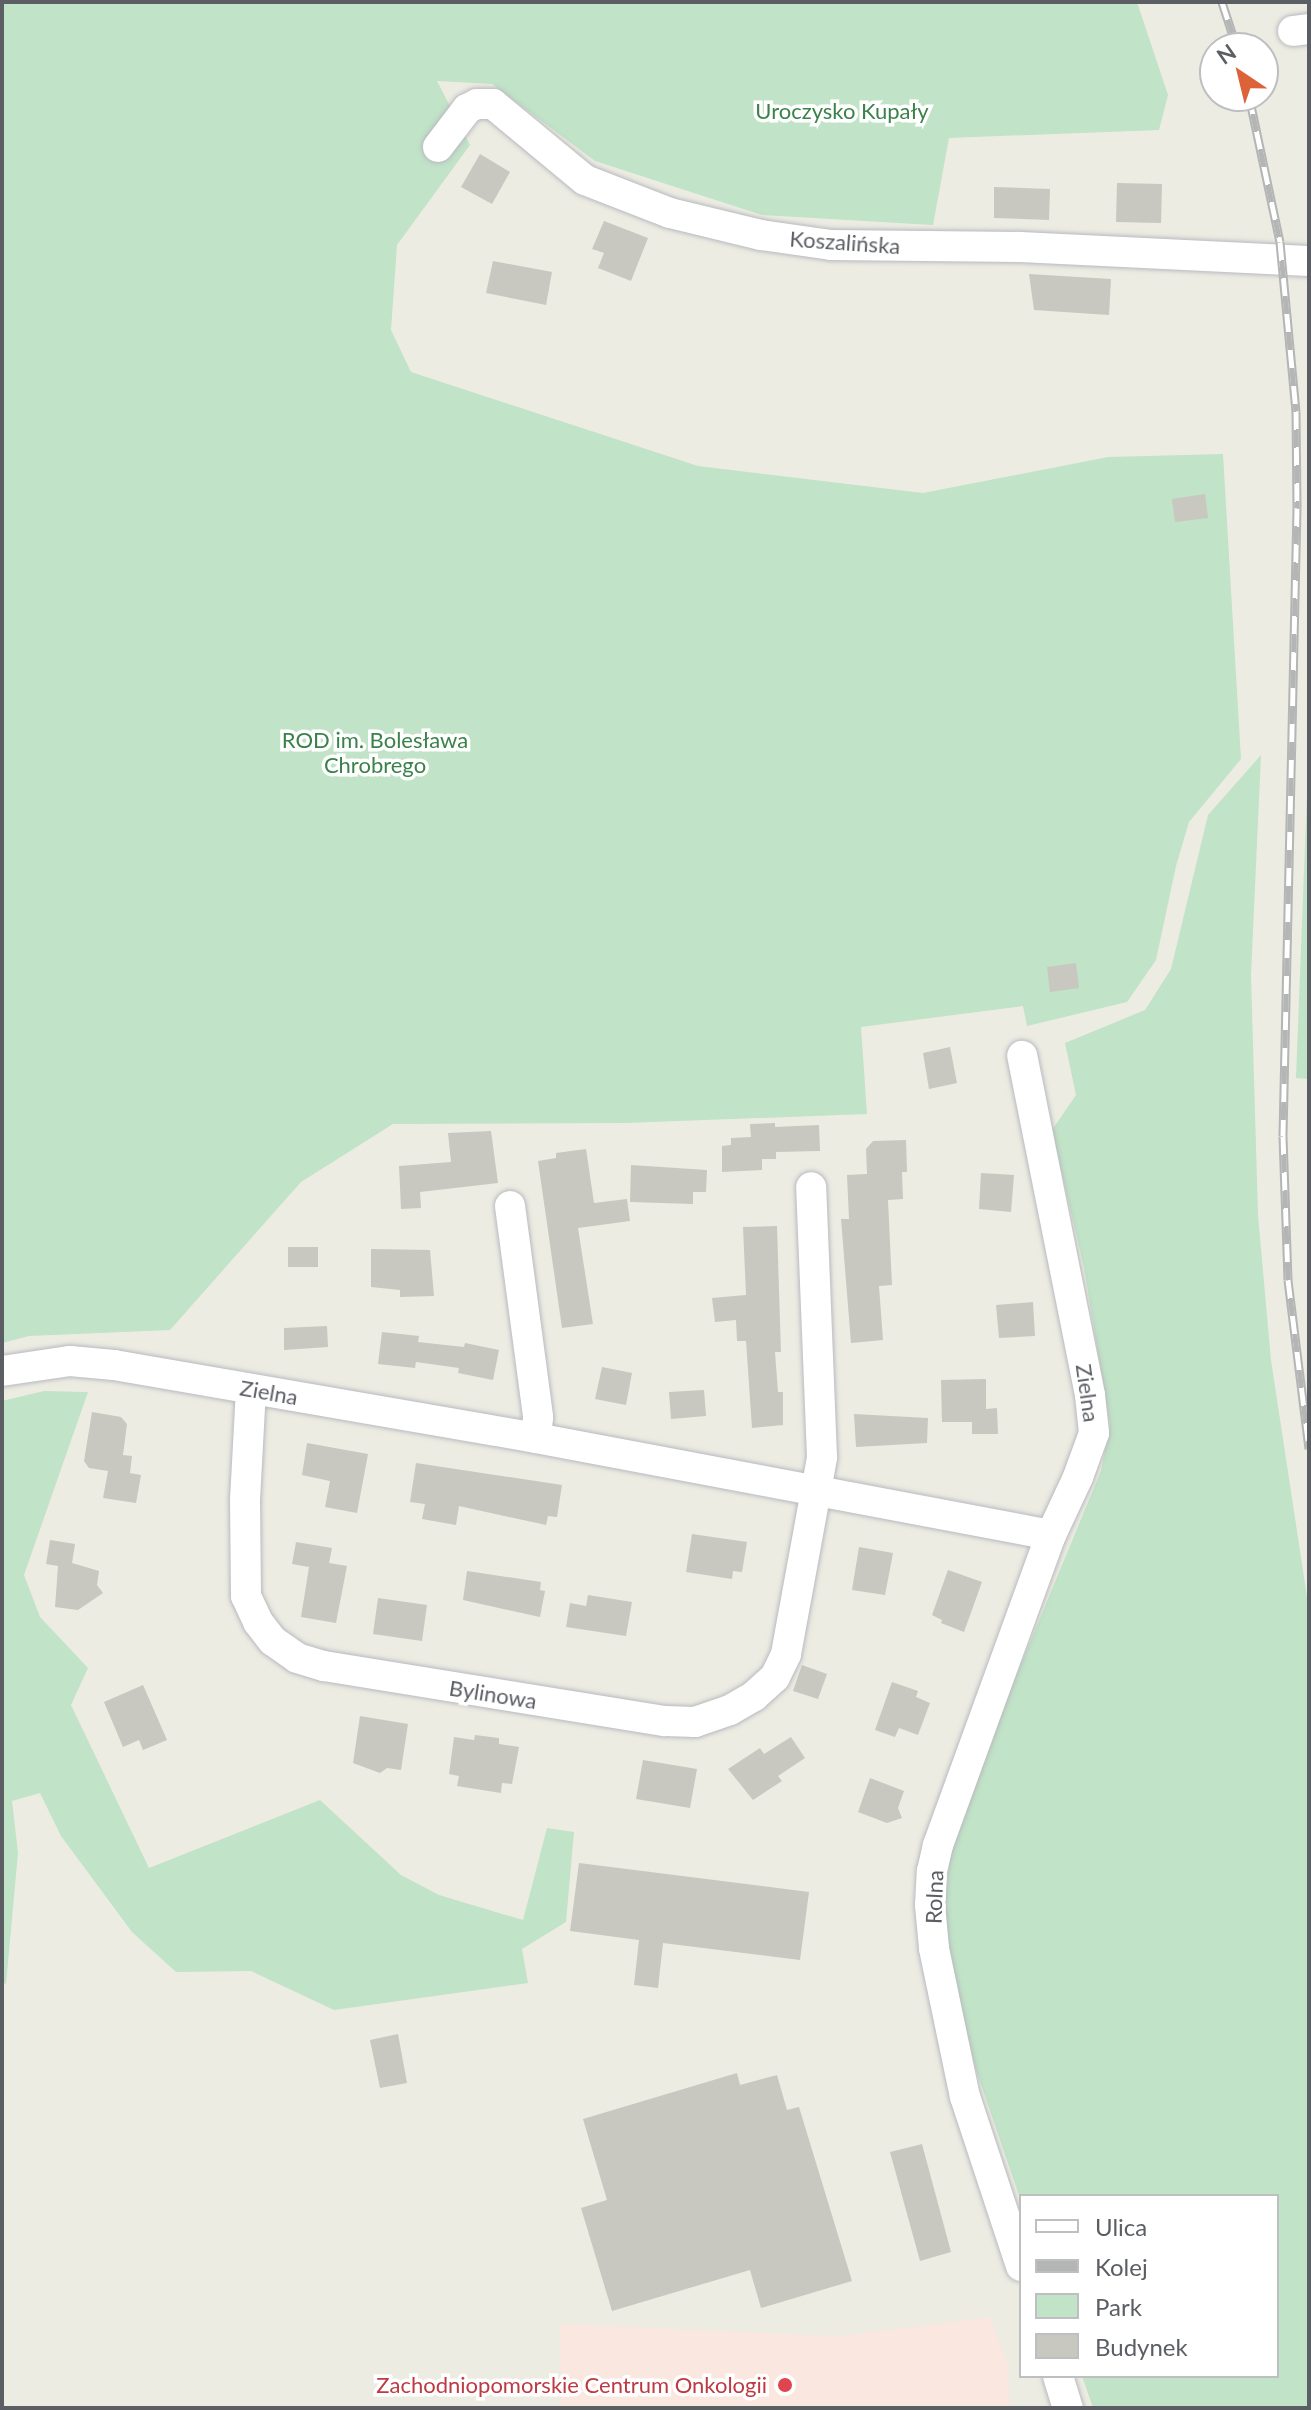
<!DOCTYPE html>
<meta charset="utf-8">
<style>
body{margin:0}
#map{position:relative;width:1311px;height:2410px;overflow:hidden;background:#edece3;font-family:Lato,sans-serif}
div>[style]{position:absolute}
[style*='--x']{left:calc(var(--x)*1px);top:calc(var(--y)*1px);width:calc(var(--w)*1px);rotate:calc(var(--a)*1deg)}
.medical>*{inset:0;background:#f9e7e0}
.green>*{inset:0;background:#c1e3c7}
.building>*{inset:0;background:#c8c7c0}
.roads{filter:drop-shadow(0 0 2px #b8babf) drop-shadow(0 0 2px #b8babf)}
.street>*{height:30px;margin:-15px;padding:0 15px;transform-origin:15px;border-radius:15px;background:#fff}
.rail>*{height:9px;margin-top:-4.5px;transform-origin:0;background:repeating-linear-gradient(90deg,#fff 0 18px,#b4b5b5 0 36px);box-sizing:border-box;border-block:2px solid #b4b5b5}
.dots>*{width:22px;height:22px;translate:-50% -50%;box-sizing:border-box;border:4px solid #fff;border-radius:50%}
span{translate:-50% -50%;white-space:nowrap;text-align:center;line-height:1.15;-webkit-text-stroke:7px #fff;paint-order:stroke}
.park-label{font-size:22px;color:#3b824a}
.street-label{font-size:22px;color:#5b5e63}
.health-label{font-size:22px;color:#be3a42}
.right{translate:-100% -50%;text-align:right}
.frame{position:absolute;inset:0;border:4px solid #5b5e63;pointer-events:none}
.legend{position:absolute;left:1019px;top:2194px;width:260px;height:184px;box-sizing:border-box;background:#fff;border:2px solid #bdbfc1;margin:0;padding:10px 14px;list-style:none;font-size:24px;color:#5b5e63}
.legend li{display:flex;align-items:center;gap:16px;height:40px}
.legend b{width:40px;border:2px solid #bdbfc1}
.north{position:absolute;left:1199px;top:32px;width:80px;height:80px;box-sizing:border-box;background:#fff;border:2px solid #bdbfc1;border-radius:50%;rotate:325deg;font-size:22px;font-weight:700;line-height:32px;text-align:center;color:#5b5e63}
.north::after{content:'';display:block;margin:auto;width:28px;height:36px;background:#dc623a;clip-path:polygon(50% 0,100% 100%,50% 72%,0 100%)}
</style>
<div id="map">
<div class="medical">
<i style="clip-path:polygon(990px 2317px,1007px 2362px,1010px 2408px,561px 2408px,560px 2324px,838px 2336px)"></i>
</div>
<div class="green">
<i style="clip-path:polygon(2px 2px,1137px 2px,1168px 95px,1159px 130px,949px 138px,933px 225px,762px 215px,595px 161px,492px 84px,437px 81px,470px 145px,397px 245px,391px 330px,411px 372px,698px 466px,923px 493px,1108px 457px,1223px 454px,1241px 759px,1189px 822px,1176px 866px,1156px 960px,1127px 1002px,1027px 1026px,1023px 1006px,861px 1027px,867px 1114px,626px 1123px,393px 1124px,301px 1182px,170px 1330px,29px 1336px,2px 1343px)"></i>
<i style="clip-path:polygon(1309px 741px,1309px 1079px,1296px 1078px)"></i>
<i style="clip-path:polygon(1261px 755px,1251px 975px,1258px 1215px,1271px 1360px,1309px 1610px,1309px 2408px,1093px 2408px,1082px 2376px,1277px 2376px,1277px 2196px,1021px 2196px,1021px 2201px,975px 2067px,955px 1984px,944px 1914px,949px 1861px,978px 1768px,1101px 1471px,1110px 1425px,1084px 1268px,1052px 1130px,1076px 1095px,1065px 1043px,1145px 1010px,1171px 969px,1208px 815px)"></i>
<i style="clip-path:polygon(44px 1391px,88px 1392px,24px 1575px,40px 1617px,88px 1668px,71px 1705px,149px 1868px,320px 1800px,401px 1875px,439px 1895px,523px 1920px,547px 1828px,574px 1832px,566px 1922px,522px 1949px,528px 1983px,334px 2010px,251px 1971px,176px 1972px,132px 1932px,61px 1836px,40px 1793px,12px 1801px,18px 1853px,6px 1984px,2px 1982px,2px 1401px)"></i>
</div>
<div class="building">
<i style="clip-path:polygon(480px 154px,510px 172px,492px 204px,461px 187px)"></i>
<i style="clip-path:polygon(1117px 183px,1162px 184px,1161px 223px,1116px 222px)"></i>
<i style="clip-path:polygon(994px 187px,1050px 189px,1049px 220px,994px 218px)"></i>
<i style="clip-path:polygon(604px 221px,648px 238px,631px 281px,598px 268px,604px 253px,592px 249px)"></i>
<i style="clip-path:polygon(493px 261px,552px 272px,546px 305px,486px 293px)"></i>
<i style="clip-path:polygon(1029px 274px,1111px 279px,1109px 315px,1034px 310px)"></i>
<i style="clip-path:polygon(1205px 494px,1208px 518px,1175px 522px,1172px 499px)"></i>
<i style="clip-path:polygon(1076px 963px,1079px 988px,1050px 992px,1047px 967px)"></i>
<i style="clip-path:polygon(950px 1047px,957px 1083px,929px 1089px,923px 1053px)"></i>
<i style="clip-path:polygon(775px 1123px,775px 1127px,819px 1125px,820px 1151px,776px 1152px,776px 1159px,762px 1159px,762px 1170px,722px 1172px,722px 1146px,731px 1145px,731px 1138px,751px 1137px,750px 1124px)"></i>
<i style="clip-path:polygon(491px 1131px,498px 1183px,420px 1192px,421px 1208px,401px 1209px,399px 1166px,451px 1162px,448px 1133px)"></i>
<i style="clip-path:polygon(906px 1140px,907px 1172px,902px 1172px,903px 1199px,888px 1200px,892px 1285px,879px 1286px,883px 1340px,851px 1343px,841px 1219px,849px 1219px,847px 1175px,867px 1174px,866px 1149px,873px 1141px)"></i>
<i style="clip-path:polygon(586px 1149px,594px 1203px,627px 1199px,630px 1221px,578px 1228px,593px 1324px,562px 1328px,538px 1161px,556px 1158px,556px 1153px)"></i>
<i style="clip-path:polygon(631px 1165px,707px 1170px,706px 1192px,693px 1192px,693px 1204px,630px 1202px)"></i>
<i style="clip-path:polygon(981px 1173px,1014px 1175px,1011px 1212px,979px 1209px)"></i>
<i style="clip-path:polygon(777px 1226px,781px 1352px,775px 1352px,778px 1392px,783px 1392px,783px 1425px,752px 1428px,746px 1341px,737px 1341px,736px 1320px,715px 1322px,712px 1298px,746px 1295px,743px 1227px)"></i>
<i style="clip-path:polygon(288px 1247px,318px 1247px,318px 1267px,288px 1267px)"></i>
<i style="clip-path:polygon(371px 1249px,430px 1250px,434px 1296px,400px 1297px,400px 1290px,371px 1287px)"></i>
<i style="clip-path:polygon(1033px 1302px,1035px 1336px,999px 1338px,996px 1305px)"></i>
<i style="clip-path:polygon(327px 1326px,328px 1347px,284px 1350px,284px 1328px)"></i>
<i style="clip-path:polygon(382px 1332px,419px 1336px,418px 1342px,464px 1347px,465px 1343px,499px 1350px,493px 1380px,458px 1373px,459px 1368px,416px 1362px,415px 1368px,378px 1364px)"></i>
<i style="clip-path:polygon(602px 1367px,632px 1373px,626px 1405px,595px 1399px)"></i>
<i style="clip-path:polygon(986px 1379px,986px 1409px,997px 1408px,998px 1434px,972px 1434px,972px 1422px,942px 1422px,941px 1380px)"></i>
<i style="clip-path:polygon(704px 1390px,706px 1416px,671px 1419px,669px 1392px)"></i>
<i style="clip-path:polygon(92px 1412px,121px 1417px,127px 1424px,123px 1455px,132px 1456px,130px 1473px,141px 1475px,136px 1503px,103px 1498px,108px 1471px,89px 1468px,84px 1461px)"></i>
<i style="clip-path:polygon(854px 1414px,928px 1418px,927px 1443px,856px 1447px)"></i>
<i style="clip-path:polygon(307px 1443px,368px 1454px,357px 1513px,325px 1507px,330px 1481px,302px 1475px)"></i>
<i style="clip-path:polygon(416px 1463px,562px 1485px,557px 1517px,548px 1516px,546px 1525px,459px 1506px,456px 1525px,422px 1519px,425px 1504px,410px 1502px)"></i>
<i style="clip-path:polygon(692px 1534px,747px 1542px,742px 1572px,733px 1571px,732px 1579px,686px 1572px)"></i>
<i style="clip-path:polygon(50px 1540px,75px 1544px,72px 1563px,99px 1571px,97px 1585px,103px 1593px,78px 1610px,55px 1607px,58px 1566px,46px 1564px)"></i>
<i style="clip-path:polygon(296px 1542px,332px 1548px,329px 1563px,347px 1566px,336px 1623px,301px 1617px,309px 1567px,292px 1564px)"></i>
<i style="clip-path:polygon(859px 1547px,893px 1553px,885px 1595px,852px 1590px)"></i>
<i style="clip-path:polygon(948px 1570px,982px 1582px,964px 1632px,941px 1623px,942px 1620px,932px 1615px)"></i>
<i style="clip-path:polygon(467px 1571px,541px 1582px,540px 1590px,545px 1591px,540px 1617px,463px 1600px)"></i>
<i style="clip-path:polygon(588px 1595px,632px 1602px,626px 1636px,566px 1627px,570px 1603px,586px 1606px)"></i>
<i style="clip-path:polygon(378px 1598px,427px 1605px,422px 1641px,373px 1634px)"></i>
<i style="clip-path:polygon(802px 1665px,827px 1674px,818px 1699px,793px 1691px)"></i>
<i style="clip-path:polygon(892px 1682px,918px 1691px,916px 1697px,930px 1703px,918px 1735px,899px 1728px,895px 1737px,875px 1730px)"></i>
<i style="clip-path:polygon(143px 1685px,167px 1740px,143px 1750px,139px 1740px,123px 1747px,104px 1702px)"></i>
<i style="clip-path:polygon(360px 1716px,408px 1724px,401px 1770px,387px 1768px,380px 1773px,353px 1763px)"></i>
<i style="clip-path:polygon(475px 1735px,499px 1738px,499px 1744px,519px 1747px,512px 1784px,502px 1783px,501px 1793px,457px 1786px,459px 1776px,449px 1774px,454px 1737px,474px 1740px)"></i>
<i style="clip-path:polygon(791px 1737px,805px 1758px,778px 1776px,782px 1781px,753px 1800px,728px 1769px,760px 1748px,764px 1754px)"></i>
<i style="clip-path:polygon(643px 1760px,697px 1769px,690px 1808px,636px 1799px)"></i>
<i style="clip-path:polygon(870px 1778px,904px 1791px,898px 1808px,902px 1818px,887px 1823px,858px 1812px)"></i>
<i style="clip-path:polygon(579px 1863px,809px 1892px,800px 1960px,663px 1943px,658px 1988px,634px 1985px,639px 1940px,570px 1931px)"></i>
<i style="clip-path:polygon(398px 2034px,407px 2083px,380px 2088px,370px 2040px)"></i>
<i style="clip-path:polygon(737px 2073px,740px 2085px,777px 2075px,787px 2110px,799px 2107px,852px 2281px,761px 2308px,750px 2270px,612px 2311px,581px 2208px,607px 2200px,583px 2119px)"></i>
<i style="clip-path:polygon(922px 2144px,951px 2252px,920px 2261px,890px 2152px)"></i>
</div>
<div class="roads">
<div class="street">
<i style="--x:1293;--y:31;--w:16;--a:-7"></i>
<i style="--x:438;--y:147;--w:48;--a:-52.7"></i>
<i style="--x:467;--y:109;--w:11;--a:-27"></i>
<i style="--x:477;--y:104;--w:16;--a:0"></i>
<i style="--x:493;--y:104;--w:119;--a:39.6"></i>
<i style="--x:585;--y:180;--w:91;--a:21.2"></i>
<i style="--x:670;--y:213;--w:94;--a:13.6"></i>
<i style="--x:761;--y:235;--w:71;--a:8.1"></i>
<i style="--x:831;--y:245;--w:189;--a:0.6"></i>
<i style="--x:1020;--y:247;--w:289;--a:2.8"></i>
<i style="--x:510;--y:1206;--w:213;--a:82.4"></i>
<i style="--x:538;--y:1417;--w:21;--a:95"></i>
<i style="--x:2;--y:1371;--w:69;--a:-8.4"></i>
<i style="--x:70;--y:1361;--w:44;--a:5.2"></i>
<i style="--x:114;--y:1365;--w:428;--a:9.8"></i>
<i style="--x:536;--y:1438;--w:524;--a:10.67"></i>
<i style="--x:1051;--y:1535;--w:64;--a:-65"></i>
<i style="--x:1078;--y:1477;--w:47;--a:-70"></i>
<i style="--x:1094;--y:1433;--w:38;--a:-96"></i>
<i style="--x:1090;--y:1395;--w:346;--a:-101.3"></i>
<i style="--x:251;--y:1389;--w:111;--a:93.1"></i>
<i style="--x:245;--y:1500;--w:96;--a:89.4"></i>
<i style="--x:246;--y:1596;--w:29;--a:65"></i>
<i style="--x:258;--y:1622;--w:24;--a:52"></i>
<i style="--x:273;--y:1641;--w:29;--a:35"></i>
<i style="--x:297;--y:1658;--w:28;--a:17"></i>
<i style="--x:324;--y:1666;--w:345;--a:9.2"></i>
<i style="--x:665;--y:1721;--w:30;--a:2"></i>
<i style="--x:695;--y:1722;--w:37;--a:-19"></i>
<i style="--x:730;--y:1710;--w:28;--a:-30"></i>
<i style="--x:754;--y:1696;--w:28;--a:-42"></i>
<i style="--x:775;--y:1677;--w:25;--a:-64"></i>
<i style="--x:786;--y:1654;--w:200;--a:-79.6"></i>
<i style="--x:822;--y:1457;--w:270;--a:-92.3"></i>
<i style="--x:1021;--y:2266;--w:178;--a:-108.3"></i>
<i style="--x:965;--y:2097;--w:152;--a:-101.8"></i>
<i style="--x:934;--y:1948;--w:43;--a:-95.3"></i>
<i style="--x:930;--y:1905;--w:34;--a:-87"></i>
<i style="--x:932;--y:1871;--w:27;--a:-77"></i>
<i style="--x:938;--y:1845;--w:330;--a:-70"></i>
<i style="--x:1058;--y:2376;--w:34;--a:73"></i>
</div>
</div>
<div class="rail">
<i style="--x:1222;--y:2;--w:48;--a:71.9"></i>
<i style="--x:1249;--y:96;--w:149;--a:78"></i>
<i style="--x:1280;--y:242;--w:170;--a:84.6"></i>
<i style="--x:1296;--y:411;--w:97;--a:89.4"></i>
<i style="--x:1297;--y:508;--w:628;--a:91.28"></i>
<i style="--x:1283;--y:1136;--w:144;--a:88"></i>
<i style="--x:1288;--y:1280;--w:170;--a:82.9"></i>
</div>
<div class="dots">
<i style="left:785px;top:2385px;background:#e0444e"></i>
</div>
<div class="park-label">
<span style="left:842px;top:111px">Uroczysko Kupały</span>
<span style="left:375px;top:752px">ROD im. Bolesława<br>Chrobrego</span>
</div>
<div class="street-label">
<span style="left:845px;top:242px;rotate:4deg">Koszalińska</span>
<span style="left:269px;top:1392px;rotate:10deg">Zielna</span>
<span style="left:1088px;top:1393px;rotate:82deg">Zielna</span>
<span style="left:493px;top:1694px;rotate:9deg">Bylinowa</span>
<span style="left:934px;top:1897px;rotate:-88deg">Rolna</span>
</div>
<div class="health-label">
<span class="right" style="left:767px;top:2385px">Zachodniopomorskie Centrum Onkologii</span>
</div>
<div class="frame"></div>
<ul class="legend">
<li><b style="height:10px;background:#fff"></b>Ulica</li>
<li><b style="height:10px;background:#b4b5b5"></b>Kolej</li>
<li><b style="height:22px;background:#c1e3c7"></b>Park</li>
<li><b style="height:22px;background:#c8c7c0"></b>Budynek</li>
</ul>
<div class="north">N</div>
</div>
